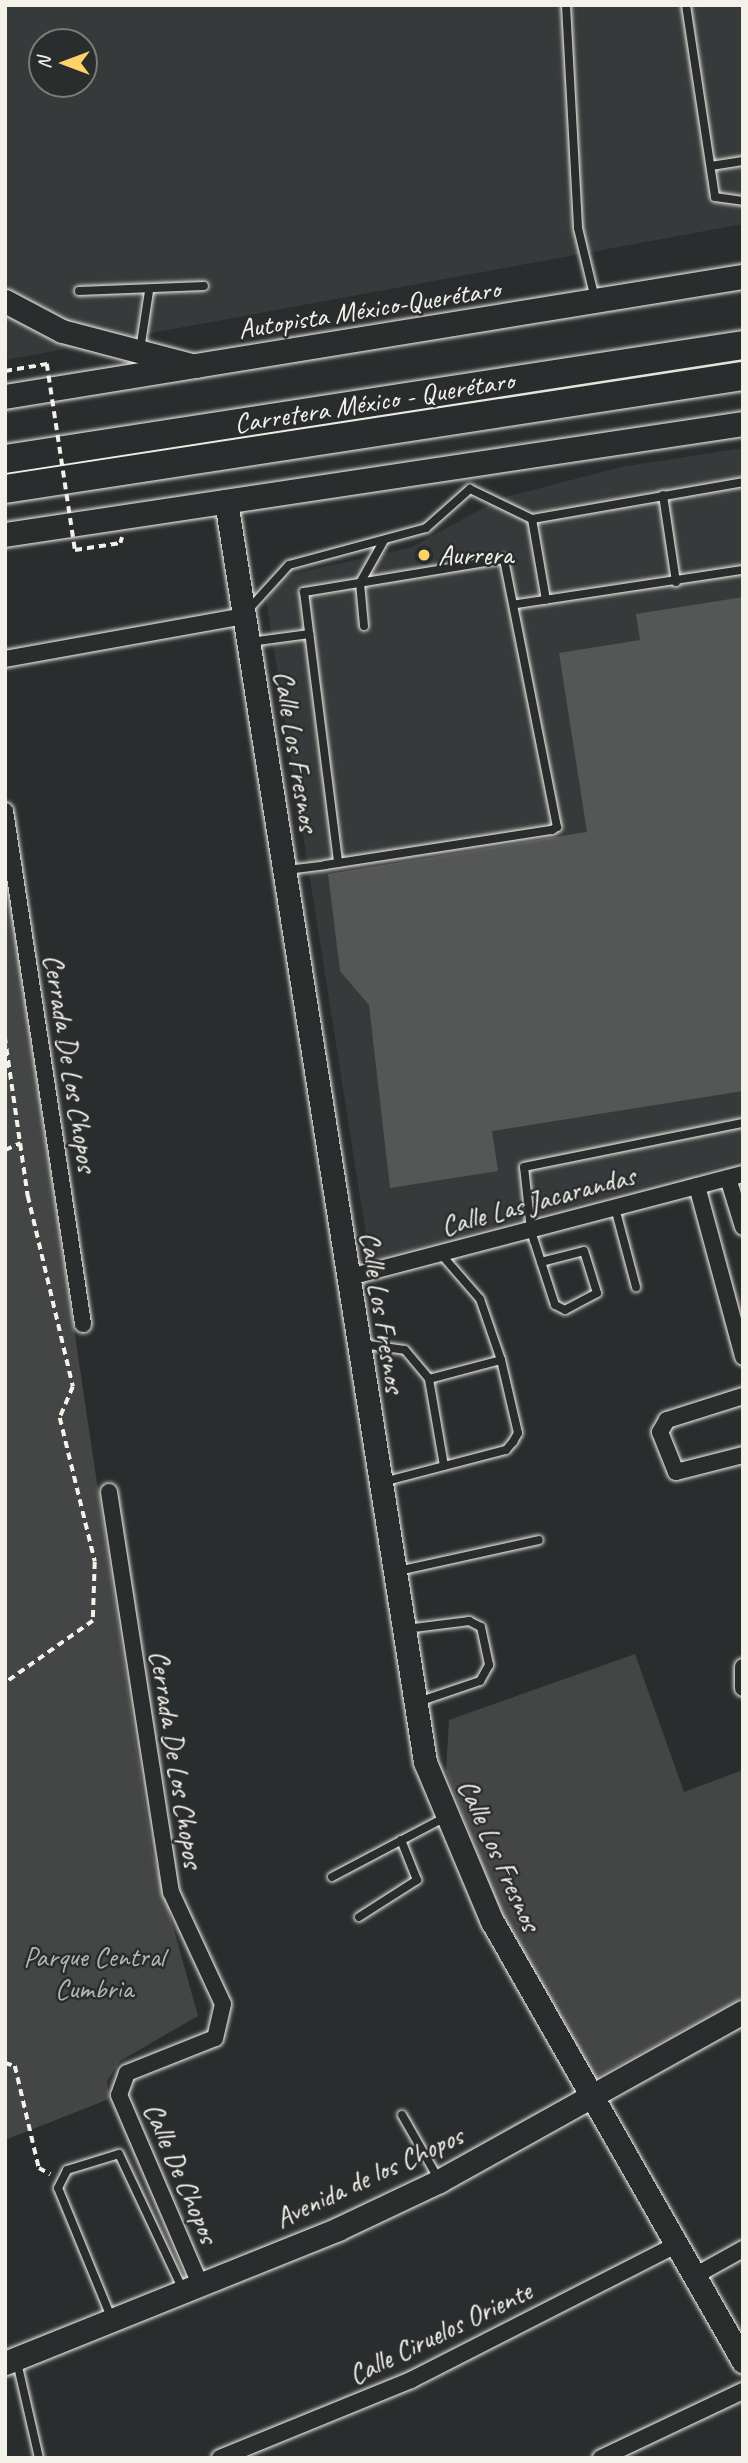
<!DOCTYPE html>
<meta charset="utf-8">
<style>
body{margin:0}
#map{position:relative;width:748px;height:2463px;overflow:hidden;background:#2a2d2e;font-family:Caveat,sans-serif}
div>[style]{position:absolute}
[style*='--x']{left:calc(var(--x)*1px);top:calc(var(--y)*1px);width:calc(var(--w)*1px);rotate:calc(var(--a)*1deg)}
.built>*{inset:0;background:#373a3a}
.green>*{inset:0;background:#444645}
.building>*{inset:0;background:#555756}
.path>*{height:3.5px;margin-top:-1.75px;transform-origin:0;background:repeating-linear-gradient(90deg,#f4f1e8 0 7px,transparent 0 12px)}
.roads{filter:drop-shadow(0 0 2px #f4f1e8) drop-shadow(0 0 2px #f4f1e8)}
.lane>*{height:8px;margin:-4px;padding:0 4px;transform-origin:4px;border-radius:4px;background:#2a2d2e}
.street>*{height:16px;margin:-8px;padding:0 8px;transform-origin:8px;border-radius:8px;background:#2a2d2e}
.secondary>*{height:23px;margin:-11.5px;padding:0 11.5px;transform-origin:11.5px;border-radius:11.5px;background:#2a2d2e}
.primary>*{height:24px;margin:-12px;padding:0 12px;transform-origin:12px;border-radius:12px;background:#2a2d2e}
.highway>*{height:28px;margin:-14px;padding:0 14px;transform-origin:14px;border-radius:14px;background:#2a2d2e}
.path-bridge>*{height:3.5px;margin-top:-1.75px;transform-origin:0;background:repeating-linear-gradient(90deg,#f4f1e8 0 7px,transparent 0 12px)}
.dots>*{width:19px;height:19px;translate:-50% -50%;box-sizing:border-box;border:4px solid #2a2d2e;border-radius:50%}
span{translate:-50% -50%;white-space:nowrap;text-align:center;line-height:1.15;-webkit-text-stroke:5px #2a2d2e;paint-order:stroke}
.street-label{font-size:28px;color:#f4f1e8}
.poi-label{font-size:28px;color:#f4f1e8}
.left{translate:0 -50%;text-align:left}
.park-label{font-size:28px;color:#b6b5af}
.frame{position:absolute;inset:0;border:7px solid #f4f1e8;pointer-events:none}
.north{position:absolute;left:28px;top:28px;width:70px;height:70px;box-sizing:border-box;background:#2a2d2e;border:2px solid #7b7b78;border-radius:50%;rotate:270deg;font-size:19px;font-weight:700;line-height:28px;text-align:center;color:#f4f1e8}
.north::after{content:'';display:block;margin:auto;width:24px;height:32px;background:#ffd166;clip-path:polygon(50% 0,100% 100%,50% 72%,0 100%)}
</style>
<div id="map">
<div class="built">
<i style="clip-path:polygon(evenodd,5px 5px,743px 5px,743px 224px,5px 360px,5px 5px,42px 42px,84px 42px,84px 84px,42px 84px,42px 42px)"></i>
<i style="clip-path:polygon(743px 448px,743px 1160px,370px 1260px,266px 599px,285px 576px,412px 547px,502px 498px,621px 467px)"></i>
</div>
<div class="green">
<i style="clip-path:polygon(5px 867px,152px 1851px,198px 2016px,120px 2061px,107px 2081px,109px 2099px,5px 2140px)"></i>
<i style="clip-path:polygon(635px 1654px,684px 1792px,743px 1770px,743px 1997px,588px 2082px,502px 1916px,446px 1771px,449px 1720px)"></i>
</div>
<div class="building">
<i style="clip-path:polygon(743px 597px,743px 1091px,492px 1131px,498px 1171px,390px 1188px,369px 1005px,340px 971px,328px 874px,587px 832px,559px 653px,640px 640px,636px 614px)"></i>
</div>
<div class="path">
<i style="--x:5;--y:371;--w:43;--a:-9.5"></i>
<i style="--x:75;--y:550;--w:46;--a:-8.8"></i>
<i style="--x:120;--y:543;--w:6;--a:-72"></i>
<i style="--x:5;--y:1037;--w:161;--a:81.8"></i>
<i style="--x:28;--y:1196;--w:196;--a:76.7"></i>
<i style="--x:73;--y:1387;--w:34;--a:113"></i>
<i style="--x:60;--y:1418;--w:148;--a:76.3"></i>
<i style="--x:95;--y:1562;--w:59;--a:91.9"></i>
<i style="--x:93;--y:1621;--w:108;--a:144.8"></i>
<i style="--x:5;--y:1150;--w:17;--a:-24"></i>
<i style="--x:5;--y:2063;--w:10;--a:17"></i>
<i style="--x:15;--y:2066;--w:105;--a:76.8"></i>
<i style="--x:39;--y:2168;--w:13;--a:29"></i>
</div>
<div class="roads">
<div class="lane">
<i style="--x:566;--y:5;--w:223;--a:86.9"></i>
<i style="--x:578;--y:228;--w:73;--a:76.5"></i>
<i style="--x:686;--y:5;--w:194;--a:81.4"></i>
<i style="--x:715;--y:197;--w:28;--a:8"></i>
<i style="--x:711;--y:166;--w:32;--a:-9"></i>
<i style="--x:79;--y:291;--w:125;--a:-2.3"></i>
<i style="--x:140;--y:350;--w:60;--a:-81.3"></i>
<i style="--x:470;--y:489;--w:69;--a:25.8"></i>
<i style="--x:532;--y:519;--w:82;--a:80.2"></i>
<i style="--x:663;--y:495;--w:88;--a:81.5"></i>
<i style="--x:532;--y:519;--w:214;--a:-9.9"></i>
<i style="--x:517;--y:604;--w:229;--a:-8.6"></i>
<i style="--x:248;--y:610;--w:61;--a:-47.7"></i>
<i style="--x:289;--y:565;--w:142;--a:-15.1"></i>
<i style="--x:426;--y:528;--w:59;--a:-41.6"></i>
<i style="--x:364;--y:626;--w:43;--a:-95.3"></i>
<i style="--x:360;--y:583;--w:49;--a:-60.8"></i>
<i style="--x:250;--y:642;--w:60;--a:-7.7"></i>
<i style="--x:287;--y:870;--w:38;--a:-7"></i>
<i style="--x:325;--y:865;--w:230;--a:-8.8"></i>
<i style="--x:552;--y:830;--w:6;--a:-31"></i>
<i style="--x:557;--y:827;--w:273;--a:-101.2"></i>
<i style="--x:504;--y:559;--w:203;--a:170.6"></i>
<i style="--x:304;--y:592;--w:273;--a:82.8"></i>
<i style="--x:615;--y:1208;--w:82;--a:75.1"></i>
<i style="--x:440;--y:1253;--w:61;--a:49"></i>
<i style="--x:480;--y:1299;--w:65;--a:71"></i>
<i style="--x:541;--y:1262;--w:44;--a:-14.3"></i>
<i style="--x:584;--y:1251;--w:44;--a:72.8"></i>
<i style="--x:597;--y:1293;--w:36;--a:152"></i>
<i style="--x:565;--y:1310;--w:11;--a:-153"></i>
<i style="--x:555;--y:1305;--w:45;--a:-108"></i>
<i style="--x:541;--y:1262;--w:22;--a:-108"></i>
<i style="--x:534;--y:1241;--w:11;--a:-105"></i>
<i style="--x:531;--y:1230;--w:63;--a:-96.3"></i>
<i style="--x:524;--y:1167;--w:223;--a:-11.4"></i>
<i style="--x:362;--y:1344;--w:43;--a:7.9"></i>
<i style="--x:405;--y:1350;--w:38;--a:50"></i>
<i style="--x:383;--y:1482;--w:127;--a:-14.6"></i>
<i style="--x:506;--y:1450;--w:11;--a:-49"></i>
<i style="--x:513;--y:1442;--w:10;--a:-61"></i>
<i style="--x:518;--y:1433;--w:75;--a:-103.1"></i>
<i style="--x:501;--y:1360;--w:74;--a:165.2"></i>
<i style="--x:429;--y:1379;--w:88;--a:80.2"></i>
<i style="--x:398;--y:1571;--w:144;--a:-12.4"></i>
<i style="--x:406;--y:1629;--w:64;--a:-7.2"></i>
<i style="--x:469;--y:1621;--w:13;--a:27"></i>
<i style="--x:481;--y:1627;--w:39;--a:78"></i>
<i style="--x:489;--y:1665;--w:18;--a:119"></i>
<i style="--x:480;--y:1681;--w:65;--a:161.3"></i>
<i style="--x:332;--y:1877;--w:129;--a:-27.8"></i>
<i style="--x:359;--y:1917;--w:69;--a:-32.5"></i>
<i style="--x:417;--y:1880;--w:43;--a:-111.8"></i>
<i style="--x:402;--y:2115;--w:73;--a:60.3"></i>
<i style="--x:111;--y:2317;--w:139;--a:-112.3"></i>
<i style="--x:58;--y:2188;--w:20;--a:-63"></i>
<i style="--x:67;--y:2170;--w:54;--a:-17.1"></i>
<i style="--x:119;--y:2154;--w:148;--a:64.8"></i>
<i style="--x:17;--y:2362;--w:98;--a:77.1"></i>
</div>
<div class="street">
<i style="--x:5;--y:659;--w:243;--a:-10.2"></i>
<i style="--x:5;--y:811;--w:519;--a:81.35"></i>
<i style="--x:728;--y:1178;--w:51;--a:73"></i>
<i style="--x:697;--y:1186;--w:177;--a:74.9"></i>
<i style="--x:346;--y:1278;--w:410;--a:-14.7"></i>
<i style="--x:743;--y:1396;--w:80;--a:162.5"></i>
<i style="--x:667;--y:1420;--w:14;--a:120"></i>
<i style="--x:660;--y:1432;--w:43;--a:68.2"></i>
<i style="--x:676;--y:1472;--w:69;--a:-14.2"></i>
<i style="--x:109;--y:1492;--w:405;--a:81.2"></i>
<i style="--x:171;--y:1892;--w:123;--a:65.1"></i>
<i style="--x:223;--y:2004;--w:35;--a:103"></i>
<i style="--x:215;--y:2038;--w:95;--a:158.3"></i>
<i style="--x:127;--y:2073;--w:23;--a:110"></i>
<i style="--x:119;--y:2095;--w:206;--a:66.8"></i>
<i style="--x:743;--y:1667;--w:21;--a:90"></i>
<i style="--x:696;--y:2275;--w:54;--a:-29"></i>
<i style="--x:220;--y:2458;--w:206;--a:-22.2"></i>
<i style="--x:411;--y:2380;--w:300;--a:-27"></i>
<i style="--x:601;--y:2458;--w:157;--a:-25.3"></i>
</div>
<div class="secondary">
<i style="--x:5;--y:301;--w:64;--a:27.8"></i>
<i style="--x:62;--y:331;--w:138;--a:14.7"></i>
<i style="--x:226;--y:501;--w:1277;--a:81.03"></i>
<i style="--x:425;--y:1762;--w:173;--a:67.2"></i>
<i style="--x:492;--y:1921;--w:507;--a:60.3"></i>
<i style="--x:5;--y:2363;--w:359;--a:-21.9"></i>
<i style="--x:338;--y:2229;--w:112;--a:-25.4"></i>
<i style="--x:439;--y:2181;--w:348;--a:-29.1"></i>
</div>
<div class="primary">
<i style="--x:5;--y:397;--w:748;--a:-9.24"></i>
<i style="--x:5;--y:535;--w:746;--a:-8.55"></i>
</div>
<div class="highway">
<i style="--x:5;--y:459;--w:747;--a:-8.78"></i>
<i style="--x:5;--y:489;--w:747;--a:-8.71"></i>
</div>
</div>
<div class="path-bridge">
<i style="--x:47;--y:364;--w:188;--a:81.4"></i>
</div>
<div class="dots">
<i style="left:424px;top:555px;background:#ffd166"></i>
</div>
<div class="street-label">
<span style="left:369px;top:309px;rotate:-9deg">Autopista México-Querétaro</span>
<span style="left:374px;top:402px;rotate:-9deg">Carretera México - Querétaro</span>
<span style="left:296px;top:751px;rotate:81deg">Calle Los Fresnos</span>
<span style="left:70px;top:1063px;rotate:81deg">Cerrada De Los Chopos</span>
<span style="left:538px;top:1201px;rotate:-15deg">Calle Las Jacarandas</span>
<span style="left:382px;top:1312px;rotate:81deg">Calle Los Fresnos</span>
<span style="left:176px;top:1759px;rotate:81deg">Cerrada De Los Chopos</span>
<span style="left:499px;top:1855px;rotate:66deg">Calle Los Fresnos</span>
<span style="left:181px;top:2173px;rotate:67deg">Calle De Chopos</span>
<span style="left:369px;top:2177px;rotate:-25deg">Avenida de los Chopos</span>
<span style="left:440px;top:2333px;rotate:-26deg">Calle Ciruelos Oriente</span>
</div>
<div class="poi-label">
<span class="left" style="left:438px;top:555px">Aurrera</span>
</div>
<div class="park-label">
<span style="left:94px;top:1973px">Parque Central<br>Cumbria</span>
</div>
<div class="frame"></div>
<div class="north">N</div>
</div>
